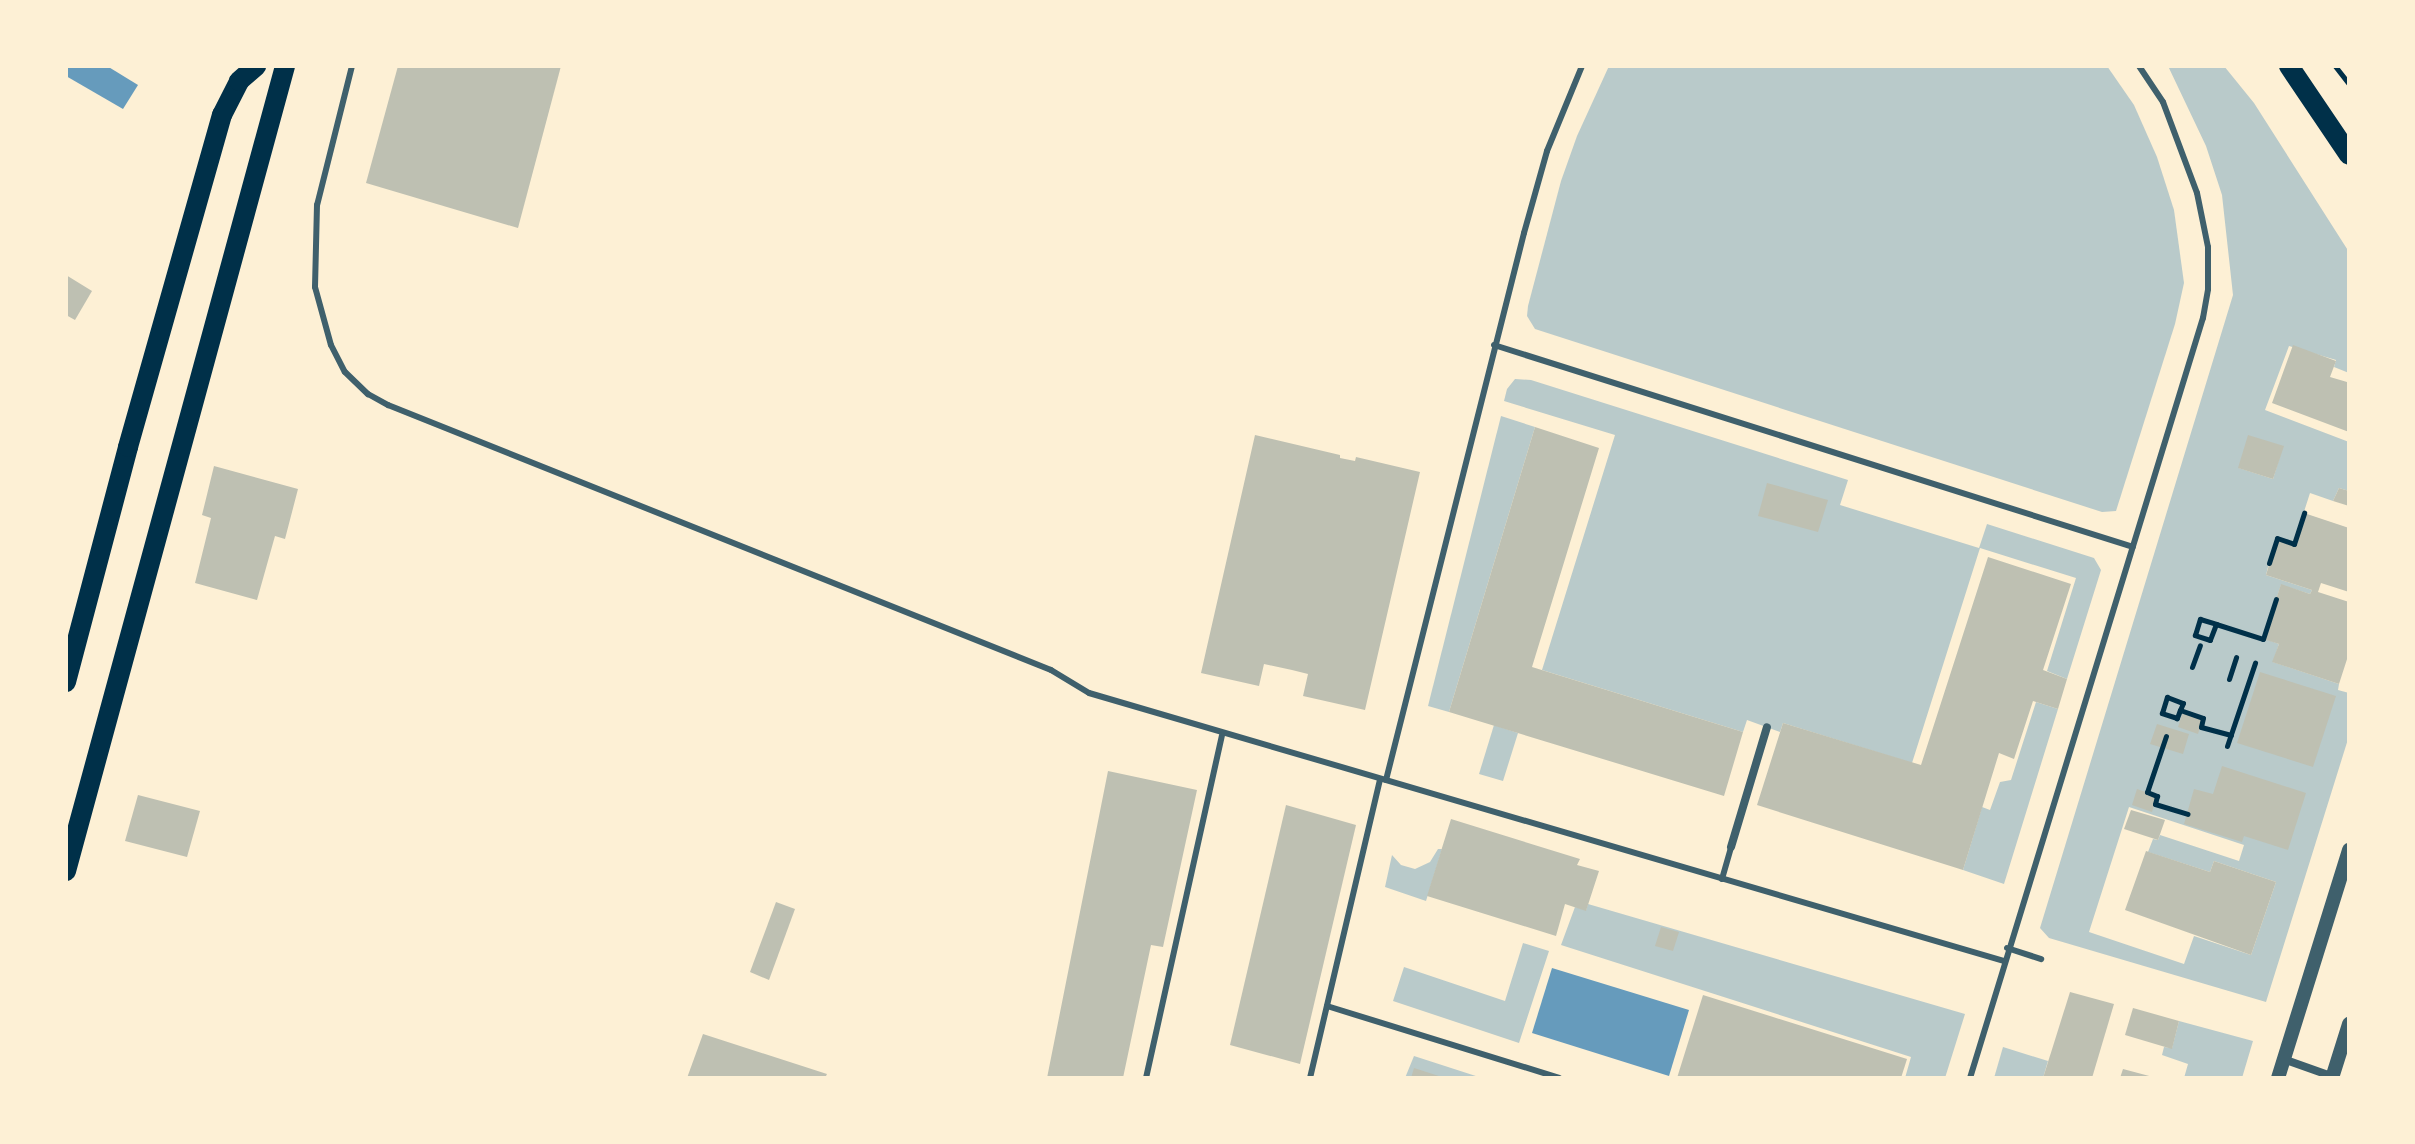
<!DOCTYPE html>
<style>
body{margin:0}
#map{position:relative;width:2415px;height:1144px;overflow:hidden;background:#fdf0d5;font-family:"Playfair Display",serif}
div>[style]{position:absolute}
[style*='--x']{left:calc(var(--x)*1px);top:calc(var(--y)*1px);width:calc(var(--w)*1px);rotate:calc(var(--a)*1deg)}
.green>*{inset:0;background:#b9caca}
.water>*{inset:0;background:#669bbc}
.building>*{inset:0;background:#bec0b2}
.path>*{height:5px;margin:-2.5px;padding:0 2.5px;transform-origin:2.5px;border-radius:2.5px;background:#003049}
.service>*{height:6px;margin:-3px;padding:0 3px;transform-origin:3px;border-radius:3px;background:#3f606c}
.minor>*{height:8px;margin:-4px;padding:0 4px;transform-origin:4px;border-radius:4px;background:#3f606c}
.tertiary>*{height:14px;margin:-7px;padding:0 7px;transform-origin:7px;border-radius:7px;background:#3f606c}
.primary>*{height:20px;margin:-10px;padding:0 10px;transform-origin:10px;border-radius:10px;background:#003049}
span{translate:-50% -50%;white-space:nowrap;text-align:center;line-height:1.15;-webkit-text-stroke:8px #fdf0d5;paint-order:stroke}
.frame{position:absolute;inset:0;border:68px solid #fdf0d5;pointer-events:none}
</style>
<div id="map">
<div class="green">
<i style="clip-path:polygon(1609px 66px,2107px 66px,2134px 105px,2157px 157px,2174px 210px,2184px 283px,2175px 324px,2116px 511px,2102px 512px,1535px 329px,1527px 316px,1528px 306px,1561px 181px,1577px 136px)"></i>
<i style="clip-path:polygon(evenodd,2168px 66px,2224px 66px,2254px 103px,2349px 252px,2349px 373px,2334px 367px,2336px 360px,2289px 346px,2265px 410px,2349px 442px,2349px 491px,2339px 488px,2333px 501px,2310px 493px,2294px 543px,2269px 563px,2266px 575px,2312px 590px,2310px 594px,2281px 585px,2263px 638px,2279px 644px,2273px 662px,2339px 684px,2338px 690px,2349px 693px,2349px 736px,2266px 1002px,2049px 938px,2040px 928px,2233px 295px,2222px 195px,2206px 146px,2168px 66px,2283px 446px,2273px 479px,2239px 468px,2283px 446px,2168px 66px,2129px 807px,2244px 845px,2239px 861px,2160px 835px,2158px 840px,2153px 839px,2148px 852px,2210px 872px,2214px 861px,2276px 882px,2251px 955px,2194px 936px,2184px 964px,2089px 932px,2129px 807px)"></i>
<i style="clip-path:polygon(1515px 379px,1531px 380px,1848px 480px,1840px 505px,1979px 548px,1987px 524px,2094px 558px,2101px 570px,2067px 679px,2047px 671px,2076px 578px,1980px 548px,1912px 763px,1783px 723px,1780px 732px,1747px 720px,1743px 732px,1542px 670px,1615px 435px,1504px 401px,1507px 389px)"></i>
<i style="clip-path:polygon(1501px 416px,1535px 427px,1449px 712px,1428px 706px)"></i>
<i style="clip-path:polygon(2036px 702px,2058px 709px,2004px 884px,1963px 870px,1982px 807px,1990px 810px,2000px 782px,2011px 780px)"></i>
<i style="clip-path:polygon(1494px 725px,1518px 733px,1503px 781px,1479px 774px)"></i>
<i style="clip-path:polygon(1438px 849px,1442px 849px,1426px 901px,1385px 887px,1392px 855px,1401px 865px,1415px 869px,1430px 862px)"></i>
<i style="clip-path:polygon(1588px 904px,1965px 1014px,1945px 1078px,1905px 1078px,1911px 1057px,1561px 945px,1575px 907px,1586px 910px)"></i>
<i style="clip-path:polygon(1523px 943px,1549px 951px,1519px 1043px,1393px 1001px,1404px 967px,1505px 1001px)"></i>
<i style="clip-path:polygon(2179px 1021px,2253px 1041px,2242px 1078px,2184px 1078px,2188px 1064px,2162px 1055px,2164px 1047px,2172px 1048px)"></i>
<i style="clip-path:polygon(2003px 1047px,2048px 1061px,2043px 1078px,1994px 1078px)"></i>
<i style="clip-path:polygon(1414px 1056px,1482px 1078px,1405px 1078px)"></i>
</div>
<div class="water">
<i style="clip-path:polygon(67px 66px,107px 66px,138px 85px,123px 109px,66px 76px)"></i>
<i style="clip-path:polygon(1552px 968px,1689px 1010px,1669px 1076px,1532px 1033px)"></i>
</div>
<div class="building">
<i style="clip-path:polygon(398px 66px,561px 66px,518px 228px,366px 183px)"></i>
<i style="clip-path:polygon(66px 275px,92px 291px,75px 320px,66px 315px)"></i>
<i style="clip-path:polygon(2293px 345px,2336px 361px,2330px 377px,2347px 382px,2349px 378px,2349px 432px,2272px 403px)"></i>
<i style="clip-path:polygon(1535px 427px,1599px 448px,1532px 667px,1743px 732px,1724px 796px,1449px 712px)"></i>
<i style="clip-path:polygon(1255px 435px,1340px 455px,1340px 458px,1355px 461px,1356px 457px,1420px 472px,1365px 710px,1303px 696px,1308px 674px,1292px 670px,1264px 664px,1259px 686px,1201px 673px)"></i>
<i style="clip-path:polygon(2248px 435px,2284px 446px,2273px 479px,2238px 468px)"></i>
<i style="clip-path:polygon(214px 466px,298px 489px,285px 539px,275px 536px,257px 600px,195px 583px,211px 518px,202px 515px)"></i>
<i style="clip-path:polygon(1767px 483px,1828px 500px,1818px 532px,1758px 516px)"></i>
<i style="clip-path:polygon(2339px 488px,2349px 491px,2349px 506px,2333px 501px)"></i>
<i style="clip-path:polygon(2304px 513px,2349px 528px,2349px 592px,2321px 583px,2318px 592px,2349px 602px,2349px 653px,2339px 684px,2272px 662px,2279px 644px,2263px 639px,2281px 584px,2310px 594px,2312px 590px,2266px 575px,2277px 538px,2294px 544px)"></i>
<i style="clip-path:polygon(1988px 557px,2071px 584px,2043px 670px,2067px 679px,2058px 709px,2033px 701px,2014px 759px,1999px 753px,1963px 870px,1757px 805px,1783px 723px,1921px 765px)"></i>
<i style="clip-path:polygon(2260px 672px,2336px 696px,2313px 767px,2237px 743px)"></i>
<i style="clip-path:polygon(2183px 712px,2203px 718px,2198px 734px,2178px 727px)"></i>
<i style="clip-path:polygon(2157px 724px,2189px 734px,2183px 754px,2150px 744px)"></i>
<i style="clip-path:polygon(2222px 766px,2306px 793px,2288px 850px,2244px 836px,2242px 842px,2184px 824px,2194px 789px,2213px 794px)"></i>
<i style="clip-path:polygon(1108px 771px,1197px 790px,1163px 947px,1151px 945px,1123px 1078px,1047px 1078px)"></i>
<i style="clip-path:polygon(2137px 789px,2157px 796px,2152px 812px,2132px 805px)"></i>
<i style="clip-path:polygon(138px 795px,200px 811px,187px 857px,125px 841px)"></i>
<i style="clip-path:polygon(1286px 805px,1356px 825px,1300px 1064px,1230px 1045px)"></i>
<i style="clip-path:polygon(2131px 810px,2165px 820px,2158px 840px,2124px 829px)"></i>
<i style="clip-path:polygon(1451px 819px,1580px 859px,1577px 865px,1599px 871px,1586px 911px,1565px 904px,1556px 936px,1427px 896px)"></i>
<i style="clip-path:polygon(2146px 851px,2210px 872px,2214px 861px,2276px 882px,2251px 955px,2125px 910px)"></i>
<i style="clip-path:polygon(776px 902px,795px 909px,769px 980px,750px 972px)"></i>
<i style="clip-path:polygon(1661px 927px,1679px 932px,1673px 951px,1655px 946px)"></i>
<i style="clip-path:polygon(2070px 992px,2114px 1004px,2092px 1078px,2043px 1078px)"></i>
<i style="clip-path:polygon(1703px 995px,1907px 1059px,1901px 1078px,1677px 1078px)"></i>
<i style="clip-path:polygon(2133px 1008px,2179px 1021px,2172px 1049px,2125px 1035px)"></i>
<i style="clip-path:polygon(703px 1034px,827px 1074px,825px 1078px,687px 1078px)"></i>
<i style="clip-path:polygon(1414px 1068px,1442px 1077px,1442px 1078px,1411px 1078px)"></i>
<i style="clip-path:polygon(2123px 1069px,2153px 1077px,2153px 1078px,2120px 1078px)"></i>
</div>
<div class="path">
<i style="--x:2335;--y:66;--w:23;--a:52"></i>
<i style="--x:2269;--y:563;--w:26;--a:-72"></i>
<i style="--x:2277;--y:538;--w:18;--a:19"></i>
<i style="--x:2294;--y:544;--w:33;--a:-72"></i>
<i style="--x:2216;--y:624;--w:17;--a:111"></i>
<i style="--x:2210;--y:640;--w:16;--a:-162"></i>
<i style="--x:2195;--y:635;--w:17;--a:-73"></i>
<i style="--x:2200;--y:619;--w:17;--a:17"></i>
<i style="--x:2216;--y:624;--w:49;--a:17.7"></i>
<i style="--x:2263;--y:639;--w:42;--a:-72"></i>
<i style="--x:2192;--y:667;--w:23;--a:-70"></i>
<i style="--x:2229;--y:679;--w:23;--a:-72"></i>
<i style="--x:2180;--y:710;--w:9;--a:111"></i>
<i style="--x:2177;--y:718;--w:16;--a:-162"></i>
<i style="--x:2162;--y:713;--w:17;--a:-73"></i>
<i style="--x:2167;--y:697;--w:17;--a:21"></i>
<i style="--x:2183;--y:703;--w:8;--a:113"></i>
<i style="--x:2180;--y:710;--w:24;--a:19"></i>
<i style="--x:2203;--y:718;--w:9;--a:103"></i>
<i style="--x:2201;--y:727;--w:31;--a:15"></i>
<i style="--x:2166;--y:736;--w:59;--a:108.7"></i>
<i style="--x:2147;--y:792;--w:11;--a:22"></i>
<i style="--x:2157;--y:796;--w:8;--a:104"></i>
<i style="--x:2155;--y:804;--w:34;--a:17"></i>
<i style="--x:2227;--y:746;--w:88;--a:-71.4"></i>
</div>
<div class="service">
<i style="--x:352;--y:66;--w:143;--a:104.1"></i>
<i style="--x:317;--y:205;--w:82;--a:91.4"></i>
<i style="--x:315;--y:287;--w:60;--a:74.6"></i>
<i style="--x:331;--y:345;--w:30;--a:63"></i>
<i style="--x:345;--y:372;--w:32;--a:44"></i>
<i style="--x:368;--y:394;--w:23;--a:29"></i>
<i style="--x:388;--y:405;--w:714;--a:21.79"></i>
<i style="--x:1051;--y:670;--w:44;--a:31.2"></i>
<i style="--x:1089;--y:693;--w:953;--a:16.33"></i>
<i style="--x:1494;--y:345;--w:670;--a:17.54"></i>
<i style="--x:1386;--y:780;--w:564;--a:-75.84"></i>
<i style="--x:1524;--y:233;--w:85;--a:-74.3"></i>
<i style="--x:1547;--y:151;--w:92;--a:-67.6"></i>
<i style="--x:1722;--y:879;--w:33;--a:-74"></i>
<i style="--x:2007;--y:948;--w:36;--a:18"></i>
<i style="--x:1327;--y:1006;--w:243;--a:17.2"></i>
<i style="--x:1146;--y:1078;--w:351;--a:-77.5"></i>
<i style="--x:1310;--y:1078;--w:307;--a:-76.8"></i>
<i style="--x:1970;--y:1078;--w:795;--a:-72.96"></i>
<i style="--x:2203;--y:318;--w:29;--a:-80"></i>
<i style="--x:2208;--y:289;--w:42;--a:-90"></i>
<i style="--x:2208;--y:247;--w:55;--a:-101.5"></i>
<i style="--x:2197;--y:193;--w:97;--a:-110.5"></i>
<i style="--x:2163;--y:102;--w:43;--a:-123.7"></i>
</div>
<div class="minor">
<i style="--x:1731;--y:847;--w:125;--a:-73.3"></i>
<i style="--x:2283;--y:1059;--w:54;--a:19.4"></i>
</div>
<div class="tertiary">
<i style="--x:2278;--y:1078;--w:239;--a:-72.7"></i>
<i style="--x:2332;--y:1078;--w:57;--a:-72.5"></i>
</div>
<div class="primary">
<i style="--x:2289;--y:66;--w:107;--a:56"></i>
<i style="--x:66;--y:682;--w:243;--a:-75.2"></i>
<i style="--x:128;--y:447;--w:345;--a:-74.2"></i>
<i style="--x:222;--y:115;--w:38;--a:-63"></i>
<i style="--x:239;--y:81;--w:23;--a:-41"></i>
<i style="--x:66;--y:871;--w:834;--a:-74.78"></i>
</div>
<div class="frame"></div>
</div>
